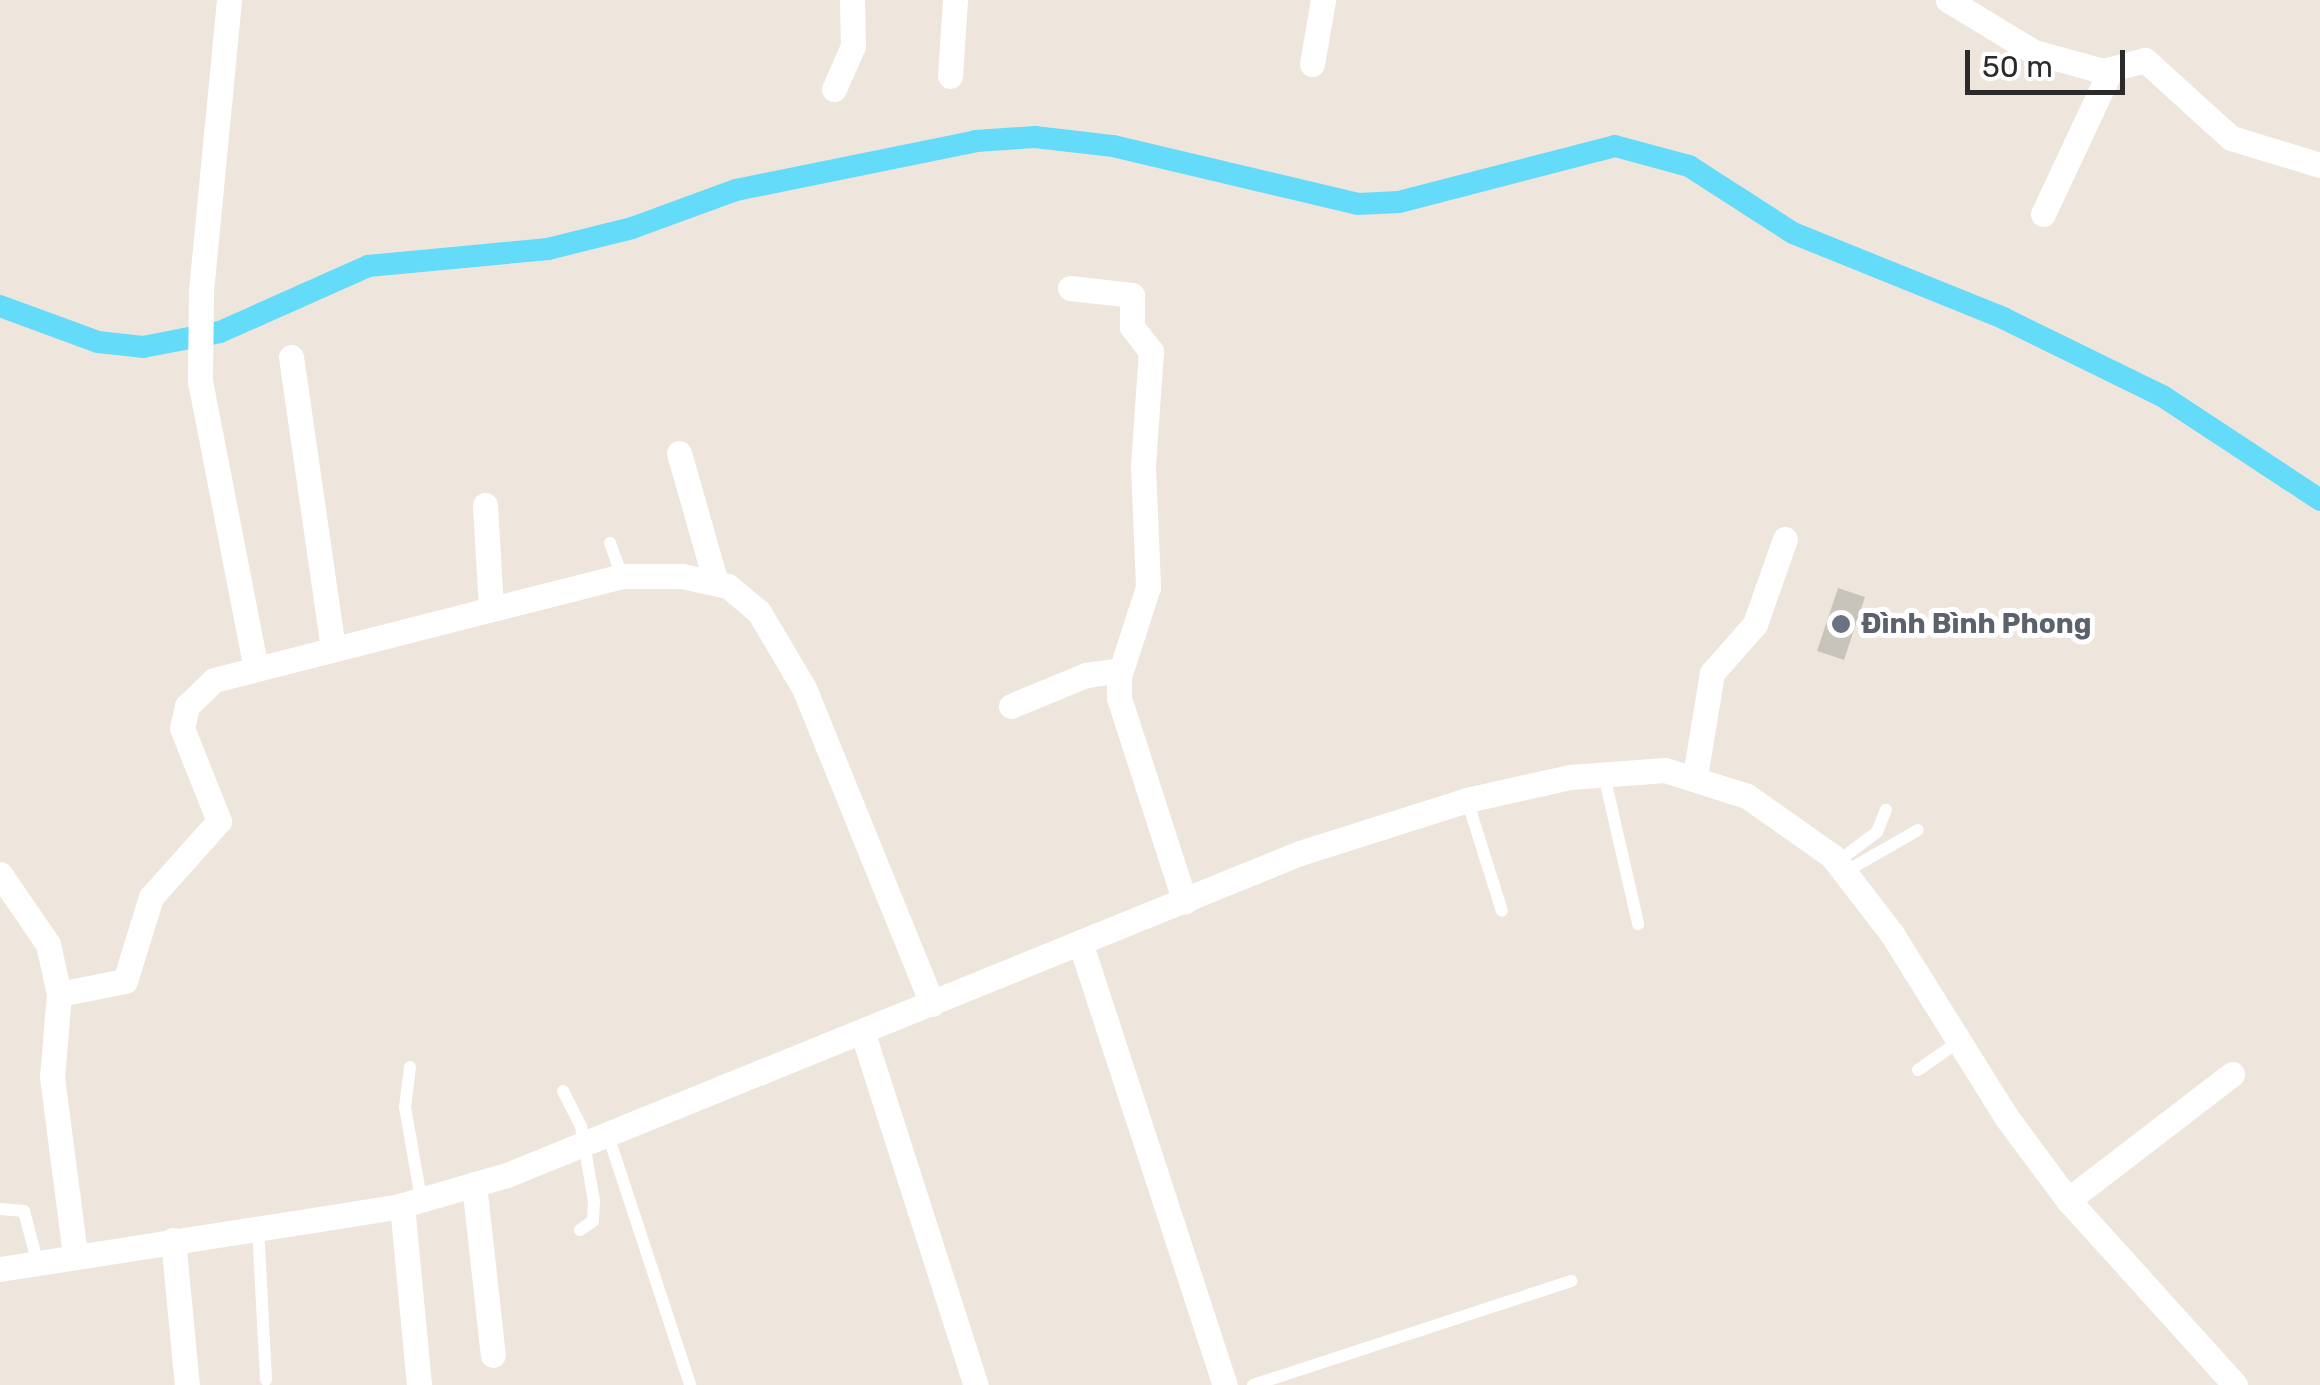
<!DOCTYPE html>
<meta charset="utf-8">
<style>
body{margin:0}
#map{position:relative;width:2320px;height:1385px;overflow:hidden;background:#eee6dc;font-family:Rubik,sans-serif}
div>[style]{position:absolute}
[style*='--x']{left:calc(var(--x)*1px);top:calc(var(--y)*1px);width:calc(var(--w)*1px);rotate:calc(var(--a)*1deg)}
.canal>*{height:22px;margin:-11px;padding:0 11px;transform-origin:11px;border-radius:11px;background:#65dbfa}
.building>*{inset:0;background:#c9c4bb}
.service>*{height:12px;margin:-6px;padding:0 6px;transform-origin:6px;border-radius:6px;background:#fff}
.minor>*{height:25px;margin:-12.5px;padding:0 12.5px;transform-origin:12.5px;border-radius:12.5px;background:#fff}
.dots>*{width:28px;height:28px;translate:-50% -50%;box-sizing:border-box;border:5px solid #fff;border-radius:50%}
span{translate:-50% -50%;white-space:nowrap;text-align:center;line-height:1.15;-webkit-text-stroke:10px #fff;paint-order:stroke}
.worship-label{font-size:28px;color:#5b616d;font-weight:700}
.left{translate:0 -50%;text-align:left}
.scale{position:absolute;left:1965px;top:50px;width:160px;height:45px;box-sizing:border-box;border:5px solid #2b2b2b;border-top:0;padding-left:12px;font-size:30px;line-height:35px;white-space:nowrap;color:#2b2b2b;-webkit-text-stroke:8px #fff;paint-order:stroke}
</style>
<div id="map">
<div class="canal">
<i style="--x:0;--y:306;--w:104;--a:20.2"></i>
<i style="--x:98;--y:342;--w:45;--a:6.3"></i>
<i style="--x:143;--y:347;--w:78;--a:-11"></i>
<i style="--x:220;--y:332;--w:162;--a:-24"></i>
<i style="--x:368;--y:266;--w:181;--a:-5.4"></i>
<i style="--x:548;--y:249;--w:87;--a:-14"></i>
<i style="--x:632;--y:228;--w:111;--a:-20.1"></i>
<i style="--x:736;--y:190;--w:245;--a:-11.5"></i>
<i style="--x:976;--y:141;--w:59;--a:-3.9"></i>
<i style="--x:1035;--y:137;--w:79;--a:6.6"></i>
<i style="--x:1113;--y:146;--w:252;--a:13.3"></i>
<i style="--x:1358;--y:204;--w:41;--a:-2.8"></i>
<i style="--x:1399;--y:202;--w:223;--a:-14.5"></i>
<i style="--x:1615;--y:146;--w:77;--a:15.1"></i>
<i style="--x:1689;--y:166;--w:124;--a:32.8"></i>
<i style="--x:1793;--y:233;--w:227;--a:22"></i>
<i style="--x:2003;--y:318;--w:179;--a:26.1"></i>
<i style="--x:2164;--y:397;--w:187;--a:33.4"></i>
</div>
<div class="building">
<i style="clip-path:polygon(1838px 588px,1865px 597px,1844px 660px,1817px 651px)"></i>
</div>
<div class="service">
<i style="--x:610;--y:543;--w:35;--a:70"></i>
<i style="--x:1604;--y:775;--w:153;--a:77.1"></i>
<i style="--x:1467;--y:800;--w:116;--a:72.5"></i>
<i style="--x:1837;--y:862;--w:50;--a:-36.9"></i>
<i style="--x:1877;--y:832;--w:24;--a:-68"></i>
<i style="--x:1845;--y:872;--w:84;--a:-29.9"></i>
<i style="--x:410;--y:1067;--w:40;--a:97.1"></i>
<i style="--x:405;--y:1107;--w:93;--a:80.1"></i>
<i style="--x:1918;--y:1070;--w:52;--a:-34.9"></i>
<i style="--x:563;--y:1091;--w:39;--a:63"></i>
<i style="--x:581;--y:1126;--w:76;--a:80.2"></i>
<i style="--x:594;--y:1201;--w:20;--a:93"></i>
<i style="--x:593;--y:1221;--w:16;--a:145"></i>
<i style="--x:609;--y:1138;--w:260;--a:71.8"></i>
<i style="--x:0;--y:1209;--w:24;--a:5"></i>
<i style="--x:24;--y:1211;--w:52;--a:75.4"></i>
<i style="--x:258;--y:1227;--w:153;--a:87"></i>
<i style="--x:1253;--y:1385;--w:335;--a:-18.1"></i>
</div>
<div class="minor">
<i style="--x:229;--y:0;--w:294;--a:95.5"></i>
<i style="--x:201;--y:293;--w:88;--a:90.7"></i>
<i style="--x:200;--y:381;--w:293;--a:79"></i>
<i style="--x:1948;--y:0;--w:100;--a:31.2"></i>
<i style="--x:2034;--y:52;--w:72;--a:15.4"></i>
<i style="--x:2103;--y:71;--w:43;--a:-14.7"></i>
<i style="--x:2145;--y:60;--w:116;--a:42.2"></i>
<i style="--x:2231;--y:138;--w:93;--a:16.9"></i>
<i style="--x:1312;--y:64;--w:65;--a:-80.2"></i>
<i style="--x:950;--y:76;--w:76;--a:-86.2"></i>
<i style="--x:834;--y:89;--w:47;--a:-66.2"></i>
<i style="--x:853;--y:46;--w:46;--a:-91.2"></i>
<i style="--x:2043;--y:214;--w:160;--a:-64.9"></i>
<i style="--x:1070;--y:288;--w:62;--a:6.4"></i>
<i style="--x:1132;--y:295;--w:32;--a:90"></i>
<i style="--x:1132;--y:327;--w:31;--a:52"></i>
<i style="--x:1151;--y:351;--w:115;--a:94"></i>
<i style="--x:1143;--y:466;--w:121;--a:87.6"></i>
<i style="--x:1148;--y:587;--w:95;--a:107.9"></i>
<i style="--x:1119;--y:677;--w:21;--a:90"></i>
<i style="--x:1119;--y:698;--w:214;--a:72.1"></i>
<i style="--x:291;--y:357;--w:295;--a:81.8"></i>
<i style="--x:679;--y:453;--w:135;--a:74.1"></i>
<i style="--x:485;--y:505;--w:104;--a:86.7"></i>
<i style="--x:1011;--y:706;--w:81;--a:-22.5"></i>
<i style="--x:1086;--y:675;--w:35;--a:-8"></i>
<i style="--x:1695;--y:776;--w:104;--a:-80.6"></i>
<i style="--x:1712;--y:673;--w:65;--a:-48.7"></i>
<i style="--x:1755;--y:624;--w:90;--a:-70.6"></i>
<i style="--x:0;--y:874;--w:85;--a:55.6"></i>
<i style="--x:48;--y:944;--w:51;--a:77.6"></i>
<i style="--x:59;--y:994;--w:83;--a:94.8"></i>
<i style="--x:52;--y:1077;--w:178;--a:82.6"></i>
<i style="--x:1081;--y:945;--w:463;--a:71.9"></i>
<i style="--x:59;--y:994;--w:67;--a:-11.1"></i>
<i style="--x:125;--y:981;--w:88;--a:-72.8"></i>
<i style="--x:151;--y:897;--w:102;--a:-48.2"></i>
<i style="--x:219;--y:821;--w:100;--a:-111.7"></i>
<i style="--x:182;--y:728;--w:23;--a:-77"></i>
<i style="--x:187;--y:706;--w:37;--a:-44"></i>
<i style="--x:214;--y:680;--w:421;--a:-14.3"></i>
<i style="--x:622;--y:576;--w:60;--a:0"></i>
<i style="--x:682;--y:576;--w:47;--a:12.3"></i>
<i style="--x:728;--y:586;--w:40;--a:40"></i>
<i style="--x:759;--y:612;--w:88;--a:59.4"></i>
<i style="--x:804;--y:688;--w:341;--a:67.9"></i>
<i style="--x:863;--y:1034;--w:369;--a:72.2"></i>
<i style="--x:474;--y:1184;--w:172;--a:83.7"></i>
<i style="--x:2068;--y:1200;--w:207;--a:-37.5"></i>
<i style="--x:402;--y:1205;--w:181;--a:84.6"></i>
<i style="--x:173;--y:1240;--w:146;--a:84.5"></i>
<i style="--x:0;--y:1269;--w:401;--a:-8.9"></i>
<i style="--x:396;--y:1207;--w:116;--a:-16.1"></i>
<i style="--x:507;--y:1175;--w:856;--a:-22.1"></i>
<i style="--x:1300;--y:853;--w:175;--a:-17.6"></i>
<i style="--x:1467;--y:800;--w:106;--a:-12.6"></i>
<i style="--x:1570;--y:777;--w:95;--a:-4.2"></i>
<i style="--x:1665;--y:770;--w:86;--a:17.6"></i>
<i style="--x:1747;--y:796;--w:104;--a:35.2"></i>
<i style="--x:1832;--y:856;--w:98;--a:52.4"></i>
<i style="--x:1892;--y:934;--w:217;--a:58"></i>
<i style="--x:2007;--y:1118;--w:102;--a:53.4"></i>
<i style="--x:2068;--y:1200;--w:249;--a:47.9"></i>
</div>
<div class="dots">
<i style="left:1841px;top:624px;background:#6b7280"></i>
</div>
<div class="worship-label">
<span class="left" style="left:1861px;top:624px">Đình Bình Phong</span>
</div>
<div class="scale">50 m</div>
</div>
